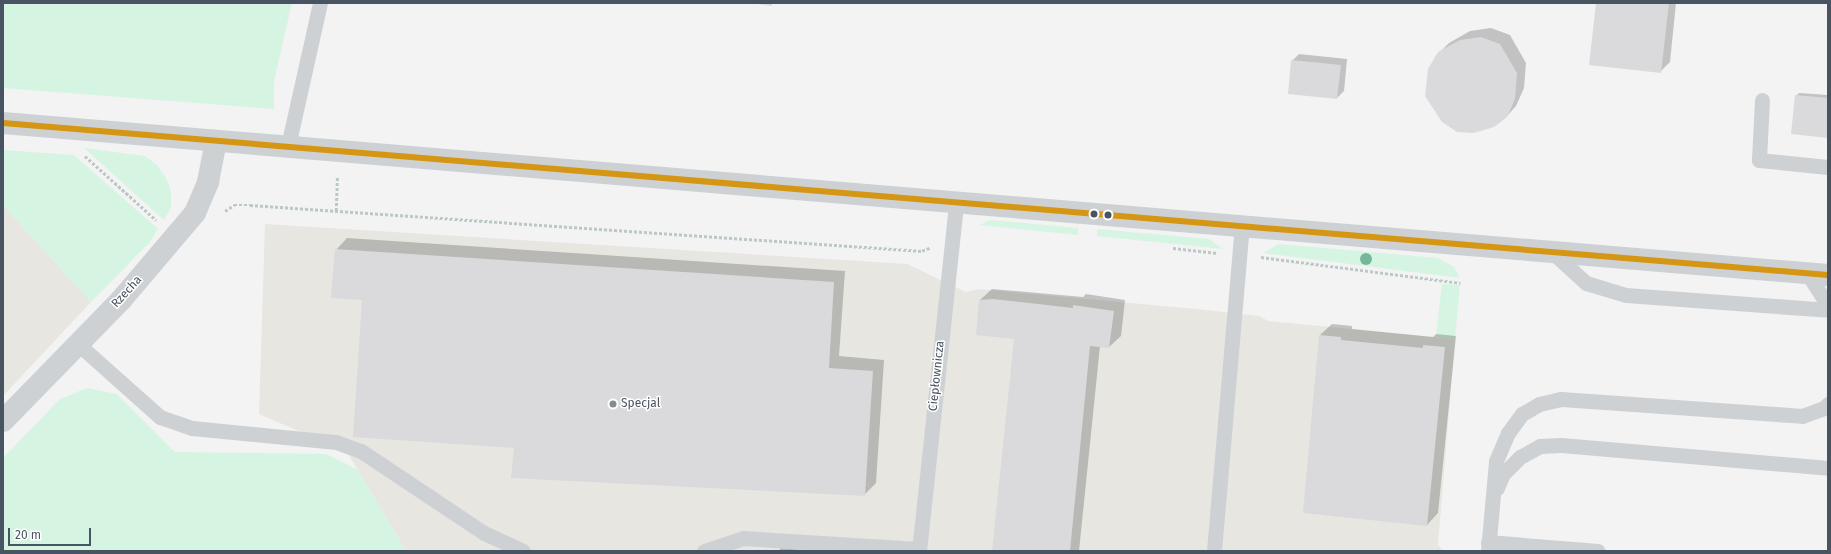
<!DOCTYPE html>
<meta charset="utf-8">
<style>
body{margin:0}
#map{position:relative;width:1831px;height:554px;overflow:hidden;background:#f3f3f3;font-family:"Fira Sans",sans-serif}
div>[style]{position:absolute}
[style*='--x']{left:calc(var(--x)*1px);top:calc(var(--y)*1px);width:calc(var(--w)*1px);rotate:calc(var(--a)*1deg)}
.commercial>*{inset:0;background:#e7e6e1}
.green>*{inset:0;background:#d6f4e2}
.shadow>*{inset:0;background:#0003}
.building>*{inset:0;background:#dadadc}
.path>*{height:2.5px;margin-top:-1.25px;transform-origin:0;background:repeating-linear-gradient(90deg,#bbc8c4 0 3px,transparent 0 5px)}
.lane>*{height:15px;margin:-7.5px;padding:0 7.5px;transform-origin:7.5px;border-radius:7.5px;background:#ced1d4}
.street>*{height:22px;margin:-11px;padding:0 11px;transform-origin:11px;border-radius:11px;background:#ced1d4}
.bus-1>*{height:6px;margin:-3px;padding:0 3px;transform-origin:3px;border-radius:3px;background:#d49613}
.trees>*{width:12px;height:12px;margin:-6px;border-radius:50%;background:#76b799}
.dots>*{width:11px;height:11px;translate:-50% -50%;box-sizing:border-box;border:2px solid #fff;border-radius:50%}
span{translate:-50% -50%;white-space:nowrap;text-align:center;line-height:1.15;-webkit-text-stroke:3px #fff;paint-order:stroke}
.street-label{font-size:12px;color:#485461}
.poi-label{font-size:12px;color:#485461}
.left{translate:0 -50%;text-align:left}
.frame{position:absolute;inset:0;border:4px solid #485461;pointer-events:none}
.scale{position:absolute;left:8px;top:528px;width:83px;height:18px;box-sizing:border-box;border:2px solid #485461;border-top:0;padding-left:5px;font-size:12px;line-height:14px;white-space:nowrap;color:#485461;-webkit-text-stroke:3px #fff;paint-order:stroke}
</style>
<div id="map">
<div class="commercial">
<i style="clip-path:polygon(3px 205px,91px 302px,3px 396px)"></i>
<i style="clip-path:polygon(265px 224px,907px 264px,966px 292px,979px 289px,1196px 309px,1259px 316px,1268px 321px,1455px 339px,1438px 545px,1444px 551px,406px 551px,347px 452px,259px 414px)"></i>
</div>
<div class="green">
<i style="clip-path:polygon(3px 3px,292px 3px,274px 81px,274px 109px,3px 88px)"></i>
<i style="clip-path:polygon(84px 148px,145px 156px,157px 165px,166px 178px,171px 191px,171px 207px,164px 220px)"></i>
<i style="clip-path:polygon(3px 150px,74px 155px,158px 229px,149px 243px,91px 302px,3px 205px)"></i>
<i style="clip-path:polygon(991px 220px,1078px 228px,1078px 235px,979px 225px)"></i>
<i style="clip-path:polygon(1097px 229px,1209px 239px,1223px 249px,1097px 236px)"></i>
<i style="clip-path:polygon(1279px 244px,1438px 258px,1454px 267px,1460px 278px,1263px 253px)"></i>
<i style="clip-path:polygon(1442px 284px,1460px 285px,1455px 339px,1436px 337px)"></i>
<i style="clip-path:polygon(87px 388px,117px 394px,175px 452px,326px 454px,358px 470px,406px 551px,3px 551px,3px 458px,60px 399px)"></i>
</div>
<div class="shadow">
<i style="clip-path:polygon(1597px 3px,1676px 3px,1670px 62px,1661px 71px)"></i>
<i style="clip-path:polygon(1491px 28px,1510px 35px,1526px 63px,1524px 88px,1516px 106px,1507px 116px,1439px 53px,1449px 43px,1470px 31px)"></i>
<i style="clip-path:polygon(1299px 54px,1347px 59px,1344px 91px,1337px 98px,1292px 61px)"></i>
<i style="clip-path:polygon(1799px 93px,1828px 95px,1828px 137px,1796px 96px)"></i>
<i style="clip-path:polygon(347px 238px,845px 271px,839px 356px,884px 360px,876px 483px,864px 495px,515px 447px,363px 299px,336px 250px)"></i>
<i style="clip-path:polygon(992px 289px,1083px 297px,1086px 294px,1125px 300px,1121px 336px,1109px 347px,1100px 346px,1079px 551px,993px 551px,1015px 338px,980px 300px)"></i>
<i style="clip-path:polygon(1332px 324px,1352px 326px,1352px 329px,1433px 337px,1436px 334px,1456px 336px,1438px 513px,1427px 525px,1320px 335px)"></i>
<i style="clip-path:polygon(781px 548px,815px 551px,778px 551px)"></i>
</div>
<div class="building">
<i style="clip-path:polygon(751px 3px,772px 3px,772px 6px)"></i>
<i style="clip-path:polygon(1596px 3px,1669px 3px,1661px 73px,1589px 65px)"></i>
<i style="clip-path:polygon(1481px 37px,1500px 44px,1517px 73px,1515px 99px,1507px 117px,1494px 127px,1474px 133px,1457px 132px,1442px 122px,1425px 96px,1428px 69px,1438px 52px,1460px 40px)"></i>
<i style="clip-path:polygon(1291px 60px,1341px 65px,1337px 99px,1288px 94px)"></i>
<i style="clip-path:polygon(1795px 95px,1828px 98px,1828px 138px,1791px 134px)"></i>
<i style="clip-path:polygon(335px 249px,834px 282px,829px 368px,873px 371px,865px 496px,511px 478px,514px 448px,353px 437px,362px 300px,331px 298px)"></i>
<i style="clip-path:polygon(993px 299px,1073px 308px,1073px 305px,1114px 311px,1109px 348px,1090px 346px,1070px 551px,992px 551px,1014px 339px,976px 335px,979px 300px)"></i>
<i style="clip-path:polygon(1319px 335px,1341px 337px,1341px 340px,1423px 348px,1423px 345px,1445px 347px,1427px 526px,1303px 513px)"></i>
</div>
<div class="path">
<i style="--x:85;--y:156;--w:96;--a:42"></i>
<i style="--x:225;--y:211;--w:11;--a:-34"></i>
<i style="--x:234;--y:205;--w:16;--a:0"></i>
<i style="--x:250;--y:205;--w:674;--a:3.92"></i>
<i style="--x:922;--y:251;--w:8;--a:-23"></i>
<i style="--x:336;--y:211;--w:35;--a:-88"></i>
<i style="--x:1173;--y:248;--w:45;--a:6.3"></i>
<i style="--x:1261;--y:257;--w:201;--a:7.4"></i>
</div>
<div class="lane">
<i style="--x:1762;--y:100;--w:60;--a:92.9"></i>
<i style="--x:1759;--y:160;--w:69;--a:5.8"></i>
<i style="--x:288;--y:146;--w:147;--a:-77.4"></i>
<i style="--x:1551;--y:251;--w:47;--a:42.4"></i>
<i style="--x:1586;--y:283;--w:42;--a:16.7"></i>
<i style="--x:1626;--y:295;--w:203;--a:4.2"></i>
<i style="--x:1807;--y:273;--w:38;--a:57"></i>
<i style="--x:78;--y:344;--w:110;--a:41.7"></i>
<i style="--x:160;--y:417;--w:34;--a:19"></i>
<i style="--x:192;--y:428;--w:145;--a:5.6"></i>
<i style="--x:336;--y:442;--w:27;--a:20"></i>
<i style="--x:361;--y:451;--w:148;--a:33.7"></i>
<i style="--x:484;--y:533;--w:43;--a:24.8"></i>
<i style="--x:1497;--y:488;--w:15;--a:-67"></i>
<i style="--x:1503;--y:474;--w:24;--a:-45"></i>
<i style="--x:1520;--y:457;--w:23;--a:-29"></i>
<i style="--x:1540;--y:446;--w:21;--a:-3"></i>
<i style="--x:1561;--y:445;--w:268;--a:4.9"></i>
<i style="--x:1488;--y:542;--w:110;--a:4.7"></i>
<i style="--x:704;--y:551;--w:41;--a:-18.4"></i>
<i style="--x:743;--y:538;--w:176;--a:3.6"></i>
<i style="--x:919;--y:551;--w:351;--a:-83.9"></i>
<i style="--x:1214;--y:551;--w:326;--a:-85.1"></i>
<i style="--x:1488;--y:551;--w:90;--a:-84.9"></i>
<i style="--x:1496;--y:461;--w:30;--a:-67"></i>
<i style="--x:1508;--y:433;--w:24;--a:-54"></i>
<i style="--x:1522;--y:414;--w:20;--a:-30"></i>
<i style="--x:1539;--y:404;--w:23;--a:-13"></i>
<i style="--x:1561;--y:399;--w:242;--a:4"></i>
<i style="--x:1802;--y:416;--w:23;--a:-20"></i>
<i style="--x:1824;--y:408;--w:6;--a:-45"></i>
</div>
<div class="street">
<i style="--x:3;--y:123;--w:1831;--a:4.76"></i>
<i style="--x:3;--y:421;--w:169;--a:-45.7"></i>
<i style="--x:121;--y:300;--w:114;--a:-49.6"></i>
<i style="--x:195;--y:213;--w:34;--a:-67"></i>
<i style="--x:208;--y:182;--w:42;--a:-79"></i>
</div>
<div class="bus-1">
<i style="--x:3;--y:123;--w:1831;--a:4.76"></i>
</div>
<div class="trees">
<i style="left:1366px;top:259px"></i>
</div>
<div class="dots">
<i style="left:1094px;top:214px;background:#485461"></i>
<i style="left:1108px;top:215px;background:#485461"></i>
<i style="left:613px;top:404px;background:#848c94"></i>
</div>
<div class="street-label">
<span style="left:127px;top:292px;rotate:-48deg">Rzecha</span>
<span style="left:937px;top:376px;rotate:-84deg">Ciepłownicza</span>
</div>
<div class="poi-label">
<span class="left" style="left:621px;top:404px">Specjal</span>
</div>
<div class="frame"></div>
<div class="scale">20 m</div>
</div>
